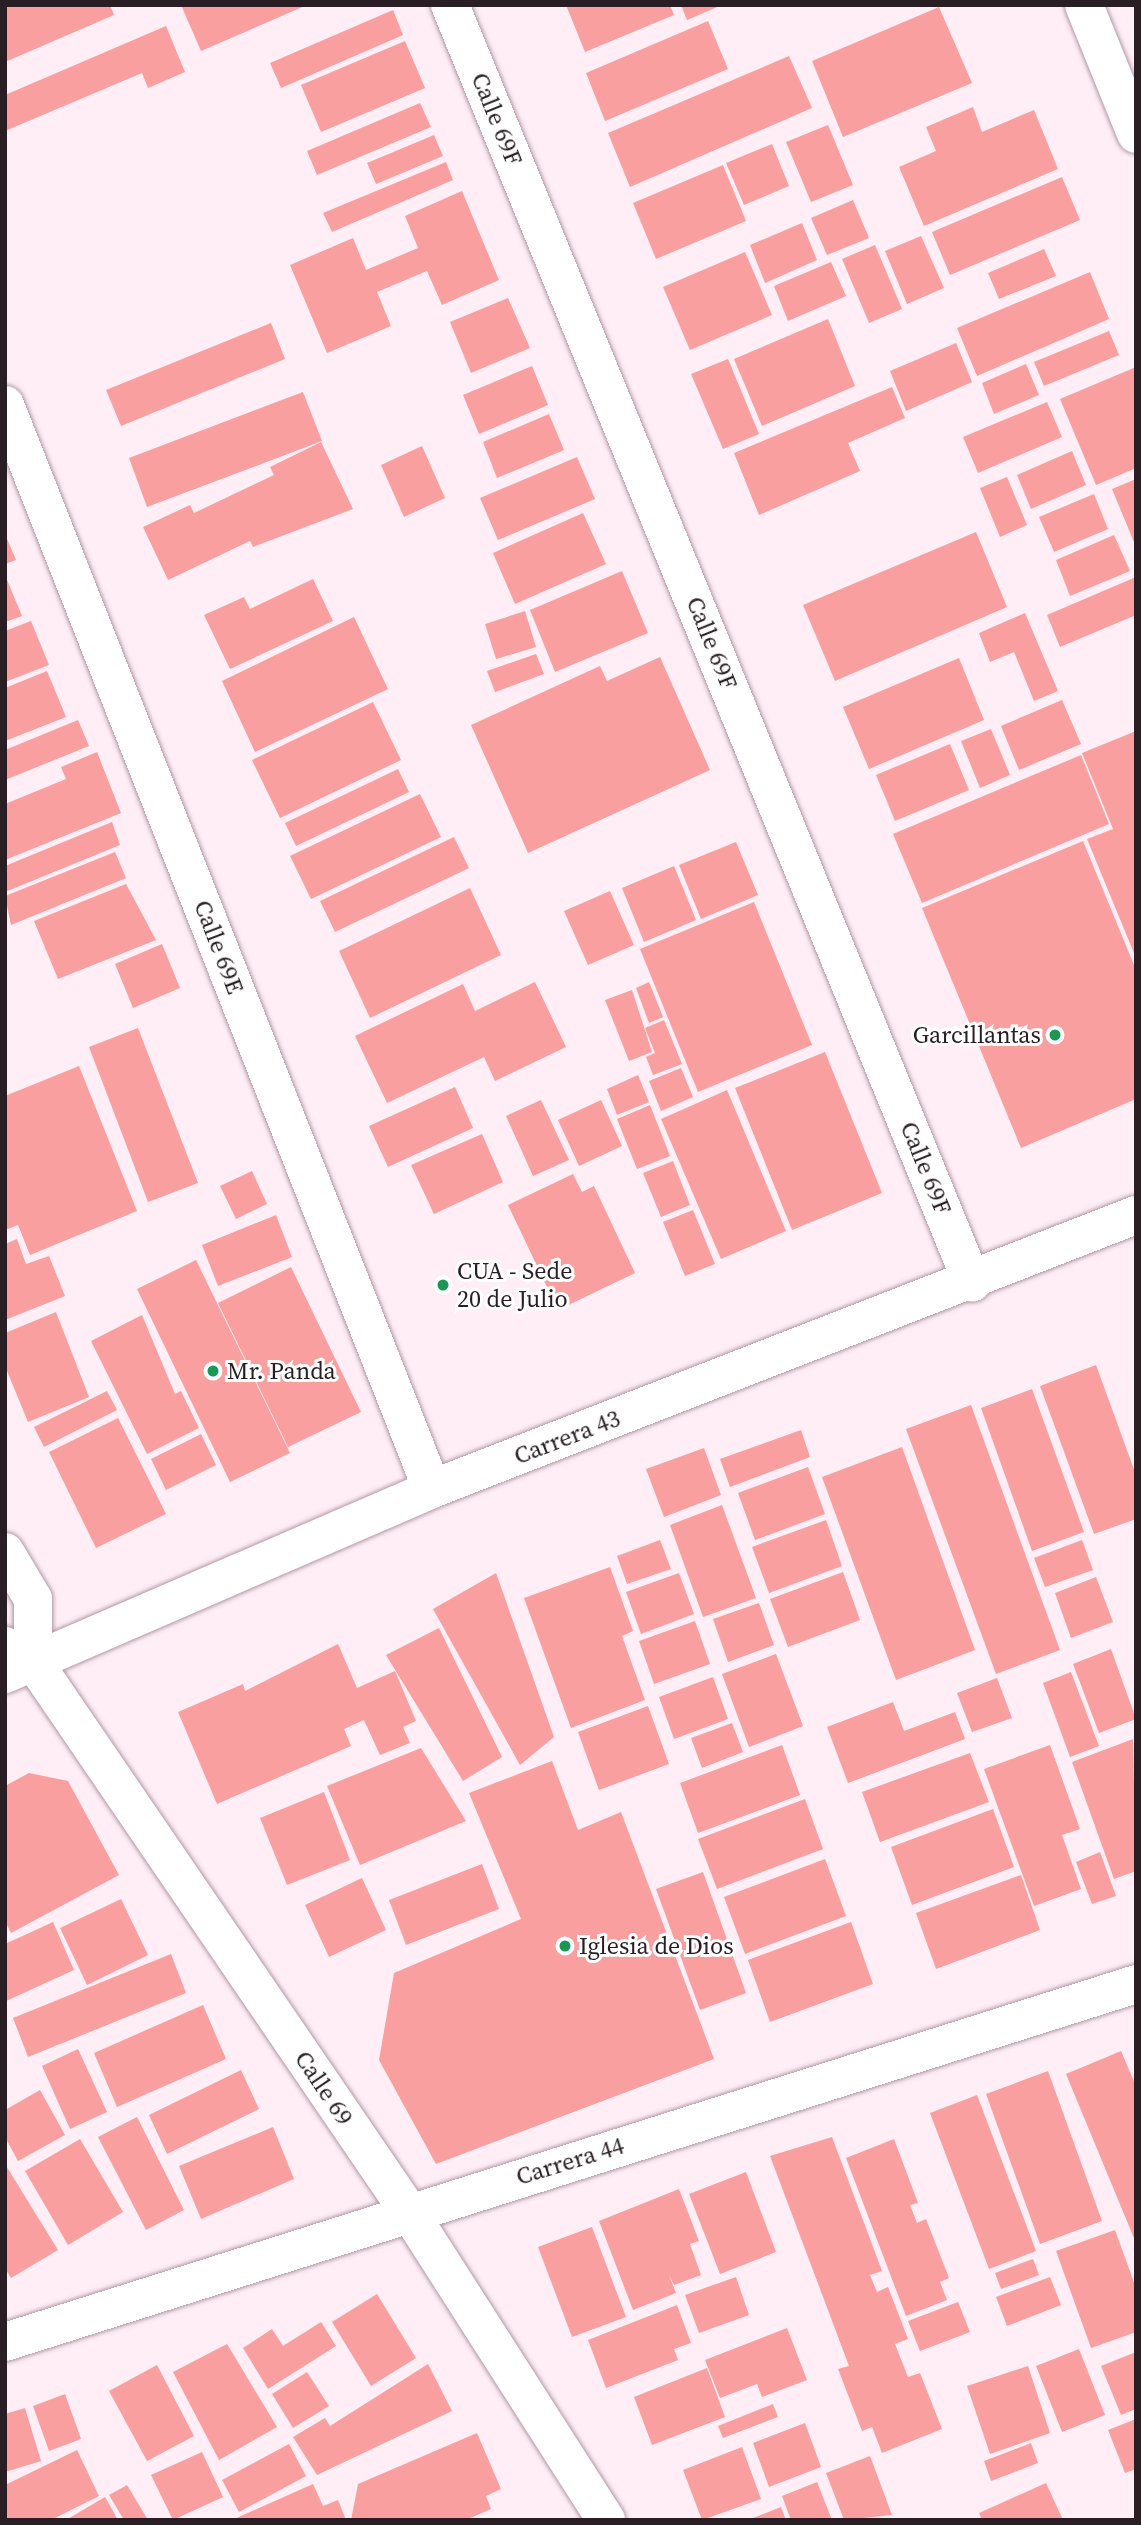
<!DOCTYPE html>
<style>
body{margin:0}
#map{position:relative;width:1141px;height:2525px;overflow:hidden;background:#ffeef6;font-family:"Source Serif 4",serif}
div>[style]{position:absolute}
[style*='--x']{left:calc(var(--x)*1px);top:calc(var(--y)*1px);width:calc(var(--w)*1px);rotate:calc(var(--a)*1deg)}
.building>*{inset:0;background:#fa9fa0}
.roads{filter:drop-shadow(0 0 2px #b298a5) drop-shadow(0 0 2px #b298a5)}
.street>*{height:38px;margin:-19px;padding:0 19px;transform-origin:19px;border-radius:19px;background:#fff}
.secondary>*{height:38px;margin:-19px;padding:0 19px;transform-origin:19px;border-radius:19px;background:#fff}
.dots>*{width:19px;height:19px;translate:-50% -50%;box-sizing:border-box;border:4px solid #fff;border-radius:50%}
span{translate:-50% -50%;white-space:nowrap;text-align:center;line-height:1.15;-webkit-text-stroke:6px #fff;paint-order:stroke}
.street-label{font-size:24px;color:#281e23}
.poi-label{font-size:24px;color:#281e23}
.right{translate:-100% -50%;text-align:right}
.left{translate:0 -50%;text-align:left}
.frame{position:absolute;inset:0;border:7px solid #281e23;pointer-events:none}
</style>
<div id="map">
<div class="building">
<i style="clip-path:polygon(110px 5px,114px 15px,5px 62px,5px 7px)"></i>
<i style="clip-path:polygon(181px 5px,307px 5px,201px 51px)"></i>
<i style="clip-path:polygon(566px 5px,670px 5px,674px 15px,585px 52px)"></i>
<i style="clip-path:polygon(681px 5px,722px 5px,687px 20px)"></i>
<i style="clip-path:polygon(939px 7px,972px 83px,843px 137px,812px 61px)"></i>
<i style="clip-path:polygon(393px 10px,403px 35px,281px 88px,270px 63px)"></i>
<i style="clip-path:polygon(708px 21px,728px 69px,605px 121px,586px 73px)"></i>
<i style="clip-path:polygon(166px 26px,185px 72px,148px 88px,142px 73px,5px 131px,5px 95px)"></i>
<i style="clip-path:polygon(405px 41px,425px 88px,321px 132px,301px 85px)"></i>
<i style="clip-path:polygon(789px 56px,812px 108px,630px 187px,608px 133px)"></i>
<i style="clip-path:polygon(420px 103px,431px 127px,317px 175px,307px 151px)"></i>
<i style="clip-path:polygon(973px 107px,982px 132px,1034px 110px,1058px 169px,924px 226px,899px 167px,936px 151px,926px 127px)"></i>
<i style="clip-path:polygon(828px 125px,853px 185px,811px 202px,786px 142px)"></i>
<i style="clip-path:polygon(434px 135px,443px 156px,376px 184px,367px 163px)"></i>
<i style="clip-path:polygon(772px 144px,789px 186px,744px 205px,726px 163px)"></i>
<i style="clip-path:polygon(446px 162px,453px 180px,332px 232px,323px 213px)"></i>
<i style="clip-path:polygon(723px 165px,746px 221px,656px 259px,633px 203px)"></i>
<i style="clip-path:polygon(1062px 177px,1080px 220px,950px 275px,932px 232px)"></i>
<i style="clip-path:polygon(462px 191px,499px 280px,442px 305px,427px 271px,377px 292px,391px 326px,327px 353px,290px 265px,353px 238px,366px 270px,418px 248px,405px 216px)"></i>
<i style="clip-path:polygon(853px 200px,869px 238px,827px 255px,811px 218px)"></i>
<i style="clip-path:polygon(802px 223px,817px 260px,765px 283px,750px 245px)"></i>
<i style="clip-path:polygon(921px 236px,944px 288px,907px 304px,885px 251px)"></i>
<i style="clip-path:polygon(875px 245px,902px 309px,869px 323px,842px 259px)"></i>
<i style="clip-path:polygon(1044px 249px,1056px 276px,999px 299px,988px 273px)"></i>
<i style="clip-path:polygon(745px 252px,772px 315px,690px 350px,663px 287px)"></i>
<i style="clip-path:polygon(831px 262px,846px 296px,788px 321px,774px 286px)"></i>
<i style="clip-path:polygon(1090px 272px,1109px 319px,977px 376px,957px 328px)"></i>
<i style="clip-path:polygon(508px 298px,530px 348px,471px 373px,450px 322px)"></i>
<i style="clip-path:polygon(828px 319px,855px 386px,762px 426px,734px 359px)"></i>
<i style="clip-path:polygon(271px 323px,285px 359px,121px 426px,106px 390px)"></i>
<i style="clip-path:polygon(1109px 331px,1119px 355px,1044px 386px,1034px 362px)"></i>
<i style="clip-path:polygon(956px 343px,972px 382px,906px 411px,890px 371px)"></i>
<i style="clip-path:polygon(728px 359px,759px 434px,723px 449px,691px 374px)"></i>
<i style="clip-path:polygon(1026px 364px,1039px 395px,994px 414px,982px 383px)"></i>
<i style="clip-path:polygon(532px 366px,548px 405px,479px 434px,463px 395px)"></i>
<i style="clip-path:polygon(1136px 367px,1136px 468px,1096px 485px,1060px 399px)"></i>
<i style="clip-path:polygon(892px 387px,905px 418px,848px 443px,860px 471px,759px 515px,734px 453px)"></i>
<i style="clip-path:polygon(303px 392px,322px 441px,147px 507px,129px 458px)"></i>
<i style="clip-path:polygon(1047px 402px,1062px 437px,978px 473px,963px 437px)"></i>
<i style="clip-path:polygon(549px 414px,564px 450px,497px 478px,483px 442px)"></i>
<i style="clip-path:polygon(321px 442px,353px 509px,253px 547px,250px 541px,168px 580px,143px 527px,190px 505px,194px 513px,274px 475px,270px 467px)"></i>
<i style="clip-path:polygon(422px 446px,445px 498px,404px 517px,381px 465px)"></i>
<i style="clip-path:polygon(1072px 451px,1086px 485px,1031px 509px,1017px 475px)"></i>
<i style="clip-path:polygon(577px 457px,595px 499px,498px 540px,480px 498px)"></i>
<i style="clip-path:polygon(1007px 477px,1027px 525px,1000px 537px,980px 488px)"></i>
<i style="clip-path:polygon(1136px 479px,1136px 547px,1112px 489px)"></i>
<i style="clip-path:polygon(1094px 494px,1108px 529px,1054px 552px,1039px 517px)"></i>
<i style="clip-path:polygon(583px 513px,606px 564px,515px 604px,493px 553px)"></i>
<i style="clip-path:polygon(976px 532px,1007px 607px,835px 681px,803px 605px)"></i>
<i style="clip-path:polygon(5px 534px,16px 560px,5px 564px)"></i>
<i style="clip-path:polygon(1114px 535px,1130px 571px,1070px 596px,1056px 560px)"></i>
<i style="clip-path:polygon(622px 571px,648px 633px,555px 672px,530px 610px)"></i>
<i style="clip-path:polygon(5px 575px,22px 616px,5px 622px)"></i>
<i style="clip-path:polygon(1136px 577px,1136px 615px,1060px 647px,1047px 615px)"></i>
<i style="clip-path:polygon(313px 579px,333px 621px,230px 669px,204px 615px,244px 597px,250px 609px)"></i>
<i style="clip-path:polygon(525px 611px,536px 647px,496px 659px,485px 624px)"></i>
<i style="clip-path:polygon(1025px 613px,1058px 691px,1034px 701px,1014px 652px,990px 662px,979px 633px)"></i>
<i style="clip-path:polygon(354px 617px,388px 689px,255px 752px,222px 681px)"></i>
<i style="clip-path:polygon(31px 621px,49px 665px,5px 682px,5px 631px)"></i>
<i style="clip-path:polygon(536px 654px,544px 674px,495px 692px,487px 671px)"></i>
<i style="clip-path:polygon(660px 657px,710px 770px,528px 853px,471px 725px,600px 666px,607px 681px)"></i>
<i style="clip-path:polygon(959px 658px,984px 720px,869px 769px,843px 707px)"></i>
<i style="clip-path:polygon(47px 671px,66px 717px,5px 741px,5px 688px)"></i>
<i style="clip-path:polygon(1062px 700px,1081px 744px,1019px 770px,1001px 726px)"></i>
<i style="clip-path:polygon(373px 702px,401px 760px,280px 818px,252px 760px)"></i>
<i style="clip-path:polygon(78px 720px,89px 746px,5px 780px,5px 750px)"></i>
<i style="clip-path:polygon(991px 729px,1010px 775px,980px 788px,961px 741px)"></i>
<i style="clip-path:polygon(1136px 731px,1136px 958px,1087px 839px,1113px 829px,1082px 753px)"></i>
<i style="clip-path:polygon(950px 744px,969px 790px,895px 821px,876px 775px)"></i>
<i style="clip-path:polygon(97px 752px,121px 813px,5px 860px,5px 804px,66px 779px,61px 767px)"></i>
<i style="clip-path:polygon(1081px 755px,1109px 824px,922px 903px,893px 834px)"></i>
<i style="clip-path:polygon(398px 769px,409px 792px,296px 846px,285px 823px)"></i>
<i style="clip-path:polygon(420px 794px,441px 837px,311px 899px,290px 856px)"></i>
<i style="clip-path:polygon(112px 822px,120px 845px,5px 892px,5px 866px)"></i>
<i style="clip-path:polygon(454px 837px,469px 868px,335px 932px,320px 901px)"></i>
<i style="clip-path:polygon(1083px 841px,1136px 970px,1136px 1099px,1021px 1148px,922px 908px)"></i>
<i style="clip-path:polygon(736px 842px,758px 895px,701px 919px,679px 865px)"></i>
<i style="clip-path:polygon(115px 852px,126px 878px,11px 925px,5px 896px)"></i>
<i style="clip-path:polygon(674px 866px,696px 920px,644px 942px,622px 888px)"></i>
<i style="clip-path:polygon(126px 884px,156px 940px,58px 979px,34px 921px)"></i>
<i style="clip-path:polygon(470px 888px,501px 955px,370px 1018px,339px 951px)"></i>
<i style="clip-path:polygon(610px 891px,634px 945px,588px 965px,564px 911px)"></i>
<i style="clip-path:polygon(754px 902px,812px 1045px,698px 1092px,640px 949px)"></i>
<i style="clip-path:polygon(162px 944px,180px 988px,133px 1008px,115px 964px)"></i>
<i style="clip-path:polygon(535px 982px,566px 1047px,495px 1081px,484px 1057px,387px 1103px,355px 1036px,463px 984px,475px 1011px)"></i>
<i style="clip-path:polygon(649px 982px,663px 1017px,649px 1023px,636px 988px)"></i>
<i style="clip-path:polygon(632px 990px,652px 1052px,629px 1061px,605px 1000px)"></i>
<i style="clip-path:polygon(664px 1020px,682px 1064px,653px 1075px,646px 1057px,655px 1053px,645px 1028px)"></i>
<i style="clip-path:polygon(138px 1028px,198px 1183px,148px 1202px,89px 1047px)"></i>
<i style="clip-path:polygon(825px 1052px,882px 1193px,792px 1230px,735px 1088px)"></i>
<i style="clip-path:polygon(79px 1066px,137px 1211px,30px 1255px,18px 1225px,5px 1230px,5px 1096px)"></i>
<i style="clip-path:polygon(681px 1068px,693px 1097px,661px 1111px,649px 1081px)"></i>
<i style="clip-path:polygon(638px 1075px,649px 1102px,617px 1115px,607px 1089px)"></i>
<i style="clip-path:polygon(455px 1087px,473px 1128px,388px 1167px,369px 1126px)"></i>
<i style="clip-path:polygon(727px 1090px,786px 1231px,721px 1259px,661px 1119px)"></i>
<i style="clip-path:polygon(541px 1100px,569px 1160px,533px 1176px,506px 1116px)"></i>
<i style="clip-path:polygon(601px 1100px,622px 1146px,579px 1166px,558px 1120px)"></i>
<i style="clip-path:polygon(650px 1105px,670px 1156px,637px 1169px,617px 1119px)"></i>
<i style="clip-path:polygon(482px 1134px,503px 1182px,434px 1214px,411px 1165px)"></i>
<i style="clip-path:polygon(673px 1161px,690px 1205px,661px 1217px,643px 1173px)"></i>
<i style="clip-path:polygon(252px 1171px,267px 1204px,236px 1219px,220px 1186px)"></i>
<i style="clip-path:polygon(573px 1174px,582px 1192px,594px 1186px,635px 1273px,558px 1310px,508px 1205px)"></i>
<i style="clip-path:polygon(693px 1210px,715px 1264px,685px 1276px,663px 1222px)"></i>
<i style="clip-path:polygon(276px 1215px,292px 1257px,218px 1286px,202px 1245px)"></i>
<i style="clip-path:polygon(17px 1239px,26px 1264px,49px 1256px,65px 1296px,5px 1320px,5px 1244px)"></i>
<i style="clip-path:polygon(196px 1260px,290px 1453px,230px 1482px,137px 1289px)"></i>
<i style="clip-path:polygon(291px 1267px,361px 1412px,288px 1447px,218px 1303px)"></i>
<i style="clip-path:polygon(56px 1312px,89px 1397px,28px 1422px,5px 1366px,5px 1333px)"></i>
<i style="clip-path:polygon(142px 1315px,175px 1394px,181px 1391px,199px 1428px,147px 1454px,91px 1341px)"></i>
<i style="clip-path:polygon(1096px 1365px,1136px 1475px,1136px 1519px,1094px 1534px,1040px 1386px)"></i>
<i style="clip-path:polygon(1032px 1389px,1084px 1532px,1032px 1551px,981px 1408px)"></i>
<i style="clip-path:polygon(107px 1391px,117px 1410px,44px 1447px,34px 1427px)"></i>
<i style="clip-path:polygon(971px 1405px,1060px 1650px,996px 1674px,906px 1429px)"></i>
<i style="clip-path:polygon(118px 1418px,166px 1514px,96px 1548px,49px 1452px)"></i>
<i style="clip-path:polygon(801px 1430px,810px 1457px,730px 1487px,720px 1459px)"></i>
<i style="clip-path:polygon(201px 1434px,216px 1465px,166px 1490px,151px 1459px)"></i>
<i style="clip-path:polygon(902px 1447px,975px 1650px,896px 1680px,822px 1477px)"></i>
<i style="clip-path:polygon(704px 1448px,721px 1495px,664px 1517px,646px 1469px)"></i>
<i style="clip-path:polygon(808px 1467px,825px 1514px,755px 1540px,738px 1493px)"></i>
<i style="clip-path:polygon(722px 1505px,756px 1598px,703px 1617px,670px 1525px)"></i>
<i style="clip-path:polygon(826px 1520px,842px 1566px,769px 1593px,752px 1547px)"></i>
<i style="clip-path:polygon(660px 1540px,671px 1569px,627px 1584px,617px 1556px)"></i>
<i style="clip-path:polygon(1082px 1540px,1093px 1570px,1045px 1587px,1034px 1558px)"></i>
<i style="clip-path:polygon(610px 1567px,633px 1631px,622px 1636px,645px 1700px,571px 1728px,524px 1598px)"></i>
<i style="clip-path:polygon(843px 1572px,860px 1620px,788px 1647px,770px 1599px)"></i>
<i style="clip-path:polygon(496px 1573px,554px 1737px,520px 1765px,433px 1609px)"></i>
<i style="clip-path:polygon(679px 1573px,694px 1614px,641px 1634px,626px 1592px)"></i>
<i style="clip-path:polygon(1096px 1577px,1113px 1622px,1071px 1638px,1055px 1593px)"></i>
<i style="clip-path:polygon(759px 1603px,774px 1645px,728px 1662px,713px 1619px)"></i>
<i style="clip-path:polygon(695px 1621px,710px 1664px,654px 1684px,639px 1641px)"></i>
<i style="clip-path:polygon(439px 1628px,502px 1757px,463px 1781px,386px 1655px)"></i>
<i style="clip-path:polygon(338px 1644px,357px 1688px,395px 1671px,416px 1721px,403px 1727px,410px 1743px,380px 1755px,364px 1720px,344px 1729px,351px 1746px,217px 1804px,178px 1712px,243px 1684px,245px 1691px)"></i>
<i style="clip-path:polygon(1111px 1649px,1136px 1719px,1099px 1733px,1073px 1664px)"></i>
<i style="clip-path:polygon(776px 1654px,803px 1726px,749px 1747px,722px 1674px)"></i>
<i style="clip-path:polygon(1071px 1672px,1099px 1746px,1070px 1757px,1043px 1683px)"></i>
<i style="clip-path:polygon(713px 1677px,728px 1719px,674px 1739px,659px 1697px)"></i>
<i style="clip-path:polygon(997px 1678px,1012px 1718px,972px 1732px,957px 1693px)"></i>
<i style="clip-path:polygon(893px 1702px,904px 1731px,955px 1712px,965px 1739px,848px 1783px,827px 1727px)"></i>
<i style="clip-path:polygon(648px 1706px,669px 1764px,599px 1790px,578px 1732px)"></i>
<i style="clip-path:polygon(732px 1723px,743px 1752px,702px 1768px,691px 1738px)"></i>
<i style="clip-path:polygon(1133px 1739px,1136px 1871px,1114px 1879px,1072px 1762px)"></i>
<i style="clip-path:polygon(782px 1745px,800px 1795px,698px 1833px,680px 1783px)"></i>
<i style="clip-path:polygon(1050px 1745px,1080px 1829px,1062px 1835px,1081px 1889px,1034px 1906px,984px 1769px)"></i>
<i style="clip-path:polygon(421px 1748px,466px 1821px,360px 1865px,327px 1786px)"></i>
<i style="clip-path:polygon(970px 1753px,989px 1802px,880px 1842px,862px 1792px)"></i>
<i style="clip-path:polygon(552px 1761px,578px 1830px,621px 1812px,714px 2059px,436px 2164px,379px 2060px,394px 1973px,521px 1919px,469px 1793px)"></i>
<i style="clip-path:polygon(29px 1773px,68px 1781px,119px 1875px,11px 1933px,5px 1921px,5px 1786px)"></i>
<i style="clip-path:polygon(324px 1792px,350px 1860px,287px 1885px,260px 1818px)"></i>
<i style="clip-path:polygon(805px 1799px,823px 1849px,717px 1889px,698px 1839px)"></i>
<i style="clip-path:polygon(993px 1809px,1014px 1867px,912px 1905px,891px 1847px)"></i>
<i style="clip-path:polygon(1100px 1852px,1116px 1896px,1092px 1904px,1076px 1862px)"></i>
<i style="clip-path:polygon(825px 1859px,846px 1916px,745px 1954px,724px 1897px)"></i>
<i style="clip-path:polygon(482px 1864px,499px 1909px,406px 1945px,389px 1900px)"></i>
<i style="clip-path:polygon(703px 1872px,746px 1993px,700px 2010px,656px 1889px)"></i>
<i style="clip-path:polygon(1021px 1875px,1040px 1930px,936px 1969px,916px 1913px)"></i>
<i style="clip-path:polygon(362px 1878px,386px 1930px,329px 1957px,305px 1905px)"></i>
<i style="clip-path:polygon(121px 1899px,148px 1955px,87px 1985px,60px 1928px)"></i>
<i style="clip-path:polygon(53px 1922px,74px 1970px,6px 2001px,5px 1944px)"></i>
<i style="clip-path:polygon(851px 1922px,873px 1984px,770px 2022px,748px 1960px)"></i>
<i style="clip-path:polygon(171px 1954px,186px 1993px,28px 2057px,13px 2018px)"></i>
<i style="clip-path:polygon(203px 2005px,226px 2059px,117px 2107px,94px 2053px)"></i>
<i style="clip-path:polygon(78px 2049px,107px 2112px,70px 2129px,42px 2066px)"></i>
<i style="clip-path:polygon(1121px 2051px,1136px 2086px,1136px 2243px,1066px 2074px)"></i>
<i style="clip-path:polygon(241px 2070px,259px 2109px,167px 2154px,149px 2115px)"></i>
<i style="clip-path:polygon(1048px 2071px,1102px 2221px,1040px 2244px,986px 2094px)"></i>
<i style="clip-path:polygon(40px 2090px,65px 2135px,18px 2161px,5px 2137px,5px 2110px)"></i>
<i style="clip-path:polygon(977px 2095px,1036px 2251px,989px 2269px,930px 2113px)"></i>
<i style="clip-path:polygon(137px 2117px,184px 2210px,146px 2230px,98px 2137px)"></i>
<i style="clip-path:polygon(273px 2127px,294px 2179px,201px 2219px,179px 2166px)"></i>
<i style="clip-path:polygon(832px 2137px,882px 2271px,870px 2275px,877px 2292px,888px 2287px,908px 2339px,895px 2344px,908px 2377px,920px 2373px,942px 2429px,882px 2453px,872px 2427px,862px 2431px,838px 2369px,849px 2366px,770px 2156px)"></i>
<i style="clip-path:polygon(80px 2139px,123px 2212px,68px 2245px,25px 2171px)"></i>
<i style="clip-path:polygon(894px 2139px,918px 2203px,910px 2205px,917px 2223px,926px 2219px,949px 2278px,940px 2282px,947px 2300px,906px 2316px,846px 2158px)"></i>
<i style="clip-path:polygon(5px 2164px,58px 2250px,11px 2278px,5px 2268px)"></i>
<i style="clip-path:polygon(746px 2172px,776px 2252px,720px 2274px,689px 2194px)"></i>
<i style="clip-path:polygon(679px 2189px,699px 2241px,690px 2244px,701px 2275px,674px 2285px,669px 2275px,676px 2293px,633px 2310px,599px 2221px)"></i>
<i style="clip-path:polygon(592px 2227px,626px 2317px,572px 2337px,538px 2247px)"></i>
<i style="clip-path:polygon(1115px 2230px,1136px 2288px,1136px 2332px,1091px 2348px,1056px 2251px)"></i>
<i style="clip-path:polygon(1033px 2259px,1039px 2275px,1001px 2289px,995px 2273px)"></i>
<i style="clip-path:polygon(736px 2277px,749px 2315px,699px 2333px,685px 2295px)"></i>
<i style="clip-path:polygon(1050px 2277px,1061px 2305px,1007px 2326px,996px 2297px)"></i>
<i style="clip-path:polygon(377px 2294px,416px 2358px,371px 2386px,332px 2322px)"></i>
<i style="clip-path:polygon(958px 2302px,970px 2332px,920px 2351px,908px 2321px)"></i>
<i style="clip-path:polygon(677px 2305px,691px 2343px,674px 2349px,678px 2360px,606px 2388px,588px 2340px)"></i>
<i style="clip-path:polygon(321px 2322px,336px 2346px,268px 2389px,243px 2348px,272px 2329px,283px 2346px)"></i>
<i style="clip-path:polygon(787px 2328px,807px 2380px,762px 2397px,757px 2384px,720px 2398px,705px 2360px)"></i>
<i style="clip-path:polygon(227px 2344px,277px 2427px,219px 2460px,173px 2372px)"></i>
<i style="clip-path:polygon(1079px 2349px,1105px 2415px,1062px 2432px,1036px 2366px)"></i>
<i style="clip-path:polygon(1136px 2352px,1136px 2409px,1121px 2415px,1101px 2366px)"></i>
<i style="clip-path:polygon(428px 2364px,452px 2411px,317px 2475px,293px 2437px,325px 2418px,330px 2426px)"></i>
<i style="clip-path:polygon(157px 2365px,194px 2436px,147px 2461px,109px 2391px)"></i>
<i style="clip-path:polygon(1028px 2366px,1050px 2433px,990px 2454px,967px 2386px)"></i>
<i style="clip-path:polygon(707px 2368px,725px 2417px,652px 2445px,634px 2397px)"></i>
<i style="clip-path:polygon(307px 2372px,329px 2406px,293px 2428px,272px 2394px)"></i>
<i style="clip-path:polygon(65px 2394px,81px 2439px,49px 2451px,33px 2406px)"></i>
<i style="clip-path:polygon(773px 2404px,778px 2417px,723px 2438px,718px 2426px)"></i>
<i style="clip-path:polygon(25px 2408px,41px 2461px,5px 2472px,5px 2414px)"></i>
<i style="clip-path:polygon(1136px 2419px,1136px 2469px,1125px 2473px,1108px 2430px)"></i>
<i style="clip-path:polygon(805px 2423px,821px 2467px,769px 2487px,753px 2443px)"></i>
<i style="clip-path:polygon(477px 2433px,501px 2489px,486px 2496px,491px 2509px,466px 2520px,351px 2520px,358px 2484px)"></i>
<i style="clip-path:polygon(1031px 2443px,1038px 2463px,991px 2481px,984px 2461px)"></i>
<i style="clip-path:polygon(289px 2444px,306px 2476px,239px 2512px,222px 2480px)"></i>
<i style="clip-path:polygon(742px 2447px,761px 2499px,702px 2520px,683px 2470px)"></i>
<i style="clip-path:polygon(77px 2450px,99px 2496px,51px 2520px,5px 2520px,5px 2485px)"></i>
<i style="clip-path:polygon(202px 2452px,223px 2497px,173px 2520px,151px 2475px)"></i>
<i style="clip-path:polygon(870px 2456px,892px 2515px,844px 2520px,826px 2473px)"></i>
<i style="clip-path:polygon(817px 2482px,832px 2520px,791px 2520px,782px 2496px)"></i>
<i style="clip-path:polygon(1046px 2483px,1063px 2520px,982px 2520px,979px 2513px)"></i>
<i style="clip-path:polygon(313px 2484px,323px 2506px,338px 2500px,346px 2520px,232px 2520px)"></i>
<i style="clip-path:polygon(127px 2485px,148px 2520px,124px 2520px,109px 2495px)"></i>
<i style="clip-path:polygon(105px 2497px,118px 2520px,66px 2520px)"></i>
<i style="clip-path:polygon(781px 2507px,786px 2520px,748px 2520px)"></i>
</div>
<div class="roads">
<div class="street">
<i style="--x:450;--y:5;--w:1380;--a:67.77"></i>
<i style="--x:1084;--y:5;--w:139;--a:68"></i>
<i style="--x:5;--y:405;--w:1165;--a:68.5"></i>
<i style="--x:5;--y:1552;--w:55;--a:59.2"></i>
<i style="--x:33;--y:1599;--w:62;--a:90"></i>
<i style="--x:5;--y:1646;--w:32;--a:28"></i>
<i style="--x:33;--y:1661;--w:667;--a:55.69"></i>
<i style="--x:409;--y:2212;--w:366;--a:57.4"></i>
</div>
<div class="secondary">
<i style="--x:5;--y:1674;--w:465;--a:-23.4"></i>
<i style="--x:432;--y:1489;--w:755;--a:-21.27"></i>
<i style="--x:5;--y:2342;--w:1186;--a:-17.56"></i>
</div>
</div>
<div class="dots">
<i style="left:1055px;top:1035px;background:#1a9755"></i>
<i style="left:443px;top:1285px;background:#1a9755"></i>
<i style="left:213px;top:1371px;background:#1a9755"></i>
<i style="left:565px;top:1946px;background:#1a9755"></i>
</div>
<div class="street-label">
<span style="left:497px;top:119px;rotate:68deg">Calle 69F</span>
<span style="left:712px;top:643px;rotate:68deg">Calle 69F</span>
<span style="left:219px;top:947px;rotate:69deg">Calle 69E</span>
<span style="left:926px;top:1168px;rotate:68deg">Calle 69F</span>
<span style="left:567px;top:1437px;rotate:-21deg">Carrera 43</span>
<span style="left:324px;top:2088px;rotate:56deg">Calle 69</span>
<span style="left:570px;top:2161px;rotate:-17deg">Carrera 44</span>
</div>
<div class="poi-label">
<span class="right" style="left:1041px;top:1035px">Garcillantas</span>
<span class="left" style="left:457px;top:1285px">CUA - Sede<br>20 de Julio</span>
<span class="left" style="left:227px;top:1371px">Mr. Panda</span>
<span class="left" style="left:579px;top:1946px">Iglesia de Dios</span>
</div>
<div class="frame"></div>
</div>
